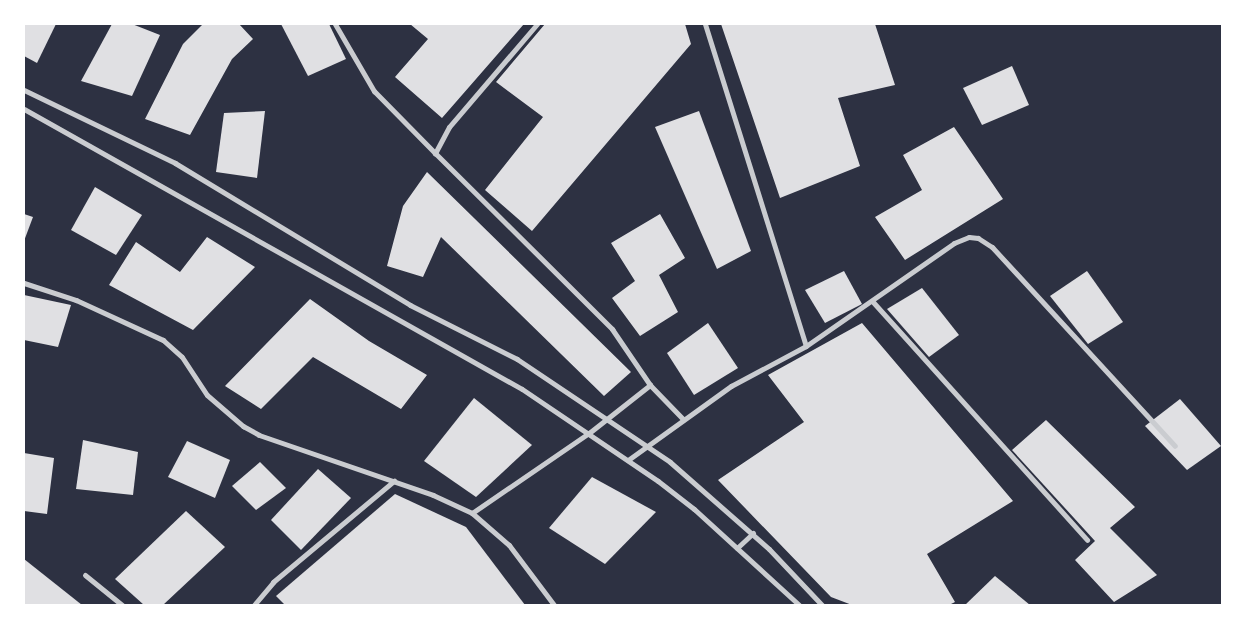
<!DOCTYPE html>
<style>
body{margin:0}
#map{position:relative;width:1246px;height:629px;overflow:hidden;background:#2d3142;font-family:"Roboto Condensed",sans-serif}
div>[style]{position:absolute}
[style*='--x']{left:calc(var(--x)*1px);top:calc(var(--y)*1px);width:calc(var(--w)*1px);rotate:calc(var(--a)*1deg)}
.building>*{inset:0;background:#e0e0e3}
.minor>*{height:5px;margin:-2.5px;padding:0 2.5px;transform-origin:2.5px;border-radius:2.5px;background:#caccd0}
span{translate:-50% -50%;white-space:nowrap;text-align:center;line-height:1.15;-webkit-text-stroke:4px #fff;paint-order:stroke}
.frame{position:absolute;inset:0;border:25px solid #fff;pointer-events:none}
</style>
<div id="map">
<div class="building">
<i style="clip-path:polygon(24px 24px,56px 24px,37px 63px,24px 56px)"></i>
<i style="clip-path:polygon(112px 24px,132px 24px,160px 35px,132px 96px,81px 81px)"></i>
<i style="clip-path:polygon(203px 24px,239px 24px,253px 39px,232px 59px,190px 135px,145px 119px,183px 44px)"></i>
<i style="clip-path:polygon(281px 24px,329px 24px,346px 59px,308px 76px)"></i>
<i style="clip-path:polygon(410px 24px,524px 24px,442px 118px,395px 77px,428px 39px)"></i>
<i style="clip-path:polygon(545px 24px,685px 24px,691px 44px,532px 231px,485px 190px,543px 117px,496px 82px)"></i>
<i style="clip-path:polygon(721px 24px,875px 24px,895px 85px,838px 98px,860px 166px,780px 198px)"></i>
<i style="clip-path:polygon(1012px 66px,1029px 105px,982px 125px,963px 88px)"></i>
<i style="clip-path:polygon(265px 111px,257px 178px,216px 172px,224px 113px)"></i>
<i style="clip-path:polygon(699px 111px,751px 251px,717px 269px,655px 127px)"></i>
<i style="clip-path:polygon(954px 127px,1003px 199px,905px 260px,875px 217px,922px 190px,903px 155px)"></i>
<i style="clip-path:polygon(427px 172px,631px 372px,604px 396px,441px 237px,423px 277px,387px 266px,403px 206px)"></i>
<i style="clip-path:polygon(95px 187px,142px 215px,116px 255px,71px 230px)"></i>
<i style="clip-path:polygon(24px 214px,33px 217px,24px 241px)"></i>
<i style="clip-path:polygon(660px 214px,685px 258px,659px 275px,678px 312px,640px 336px,612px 298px,635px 281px,611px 243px)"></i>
<i style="clip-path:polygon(207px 237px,255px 267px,193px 330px,109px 285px,136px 242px,180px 272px)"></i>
<i style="clip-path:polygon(844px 271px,862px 304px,825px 323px,805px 290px)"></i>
<i style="clip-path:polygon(1087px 271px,1123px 322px,1088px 344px,1050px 296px)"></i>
<i style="clip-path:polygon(922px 288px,959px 335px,929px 357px,887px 309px)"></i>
<i style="clip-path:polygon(24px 295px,71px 305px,58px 347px,24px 340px)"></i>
<i style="clip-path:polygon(310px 299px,369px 341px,427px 375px,401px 409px,313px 357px,261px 409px,225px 386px)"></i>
<i style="clip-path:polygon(708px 323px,738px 368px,694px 395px,667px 353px)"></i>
<i style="clip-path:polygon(862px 323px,1013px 501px,927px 554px,955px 602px,949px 605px,852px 605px,831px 597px,718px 480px,804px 422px,768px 375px)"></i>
<i style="clip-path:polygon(474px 398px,532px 445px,476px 497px,424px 461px)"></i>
<i style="clip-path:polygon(1180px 399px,1221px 446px,1187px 470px,1145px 426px)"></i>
<i style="clip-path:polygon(1046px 420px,1135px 507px,1110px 528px,1157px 575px,1114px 602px,1075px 560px,1095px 541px,1012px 450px)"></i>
<i style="clip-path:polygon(83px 440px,138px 452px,133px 495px,76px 489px)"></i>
<i style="clip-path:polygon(187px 441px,230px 460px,215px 498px,168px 477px)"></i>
<i style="clip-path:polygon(24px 453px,54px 458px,47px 514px,24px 511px)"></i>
<i style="clip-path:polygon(260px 462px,286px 488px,256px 510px,232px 486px)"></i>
<i style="clip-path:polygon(318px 469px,351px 498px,301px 550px,271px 520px)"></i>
<i style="clip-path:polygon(592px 477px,656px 512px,605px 564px,549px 528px)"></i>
<i style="clip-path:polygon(395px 494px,466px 527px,525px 605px,285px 605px,276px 596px)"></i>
<i style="clip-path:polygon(186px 511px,225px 547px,163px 605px,144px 605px,115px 579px)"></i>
<i style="clip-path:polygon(24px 559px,82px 605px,24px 605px)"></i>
<i style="clip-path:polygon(995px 576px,1030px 605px,965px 605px)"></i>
</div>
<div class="minor">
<i style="--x:335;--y:24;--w:78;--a:59.8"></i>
<i style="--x:374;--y:91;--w:87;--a:45.5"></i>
<i style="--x:537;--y:24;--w:135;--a:130.5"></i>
<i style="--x:449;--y:127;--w:30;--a:118"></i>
<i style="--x:435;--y:153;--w:250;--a:44.8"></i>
<i style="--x:612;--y:329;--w:68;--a:55.8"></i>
<i style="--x:650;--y:385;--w:47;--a:45.9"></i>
<i style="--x:705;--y:24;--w:337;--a:72.6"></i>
<i style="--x:24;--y:90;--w:168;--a:25.8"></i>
<i style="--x:175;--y:163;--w:275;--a:31.1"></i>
<i style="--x:410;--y:305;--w:120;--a:26.8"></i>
<i style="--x:517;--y:359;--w:184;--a:33.9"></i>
<i style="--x:670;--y:462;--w:132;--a:41.3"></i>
<i style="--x:769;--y:549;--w:77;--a:46.6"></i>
<i style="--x:24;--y:109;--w:571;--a:29.35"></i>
<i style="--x:522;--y:389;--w:164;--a:34.1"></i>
<i style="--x:658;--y:481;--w:46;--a:37.9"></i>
<i style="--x:694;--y:509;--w:142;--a:42.4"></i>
<i style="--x:24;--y:283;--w:55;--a:18.1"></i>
<i style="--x:76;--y:300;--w:96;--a:24.7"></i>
<i style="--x:163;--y:340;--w:25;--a:42"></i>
<i style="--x:182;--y:357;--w:45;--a:56.7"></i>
<i style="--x:207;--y:395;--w:48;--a:40.7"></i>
<i style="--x:243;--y:426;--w:18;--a:29"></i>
<i style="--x:259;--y:435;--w:184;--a:19"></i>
<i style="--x:433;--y:495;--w:43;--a:24.8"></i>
<i style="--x:472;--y:513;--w:49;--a:40.9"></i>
<i style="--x:509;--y:545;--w:75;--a:53.1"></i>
<i style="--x:873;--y:302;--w:320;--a:48"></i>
<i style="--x:628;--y:460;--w:127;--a:-35.7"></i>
<i style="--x:731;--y:386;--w:85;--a:-28.1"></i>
<i style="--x:806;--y:346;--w:180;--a:-34.8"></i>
<i style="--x:954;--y:243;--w:16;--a:-22"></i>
<i style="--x:969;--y:237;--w:9;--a:6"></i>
<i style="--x:978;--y:238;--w:17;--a:33"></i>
<i style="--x:992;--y:247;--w:270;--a:47.4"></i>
<i style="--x:472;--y:513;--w:142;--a:-34.4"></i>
<i style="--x:589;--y:433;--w:78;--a:-38.2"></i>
<i style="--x:737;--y:548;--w:22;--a:-43"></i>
<i style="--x:85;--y:575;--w:48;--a:39"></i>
<i style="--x:254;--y:605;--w:30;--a:-50"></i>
<i style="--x:273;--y:582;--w:158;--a:-39.9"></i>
</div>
<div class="frame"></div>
</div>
